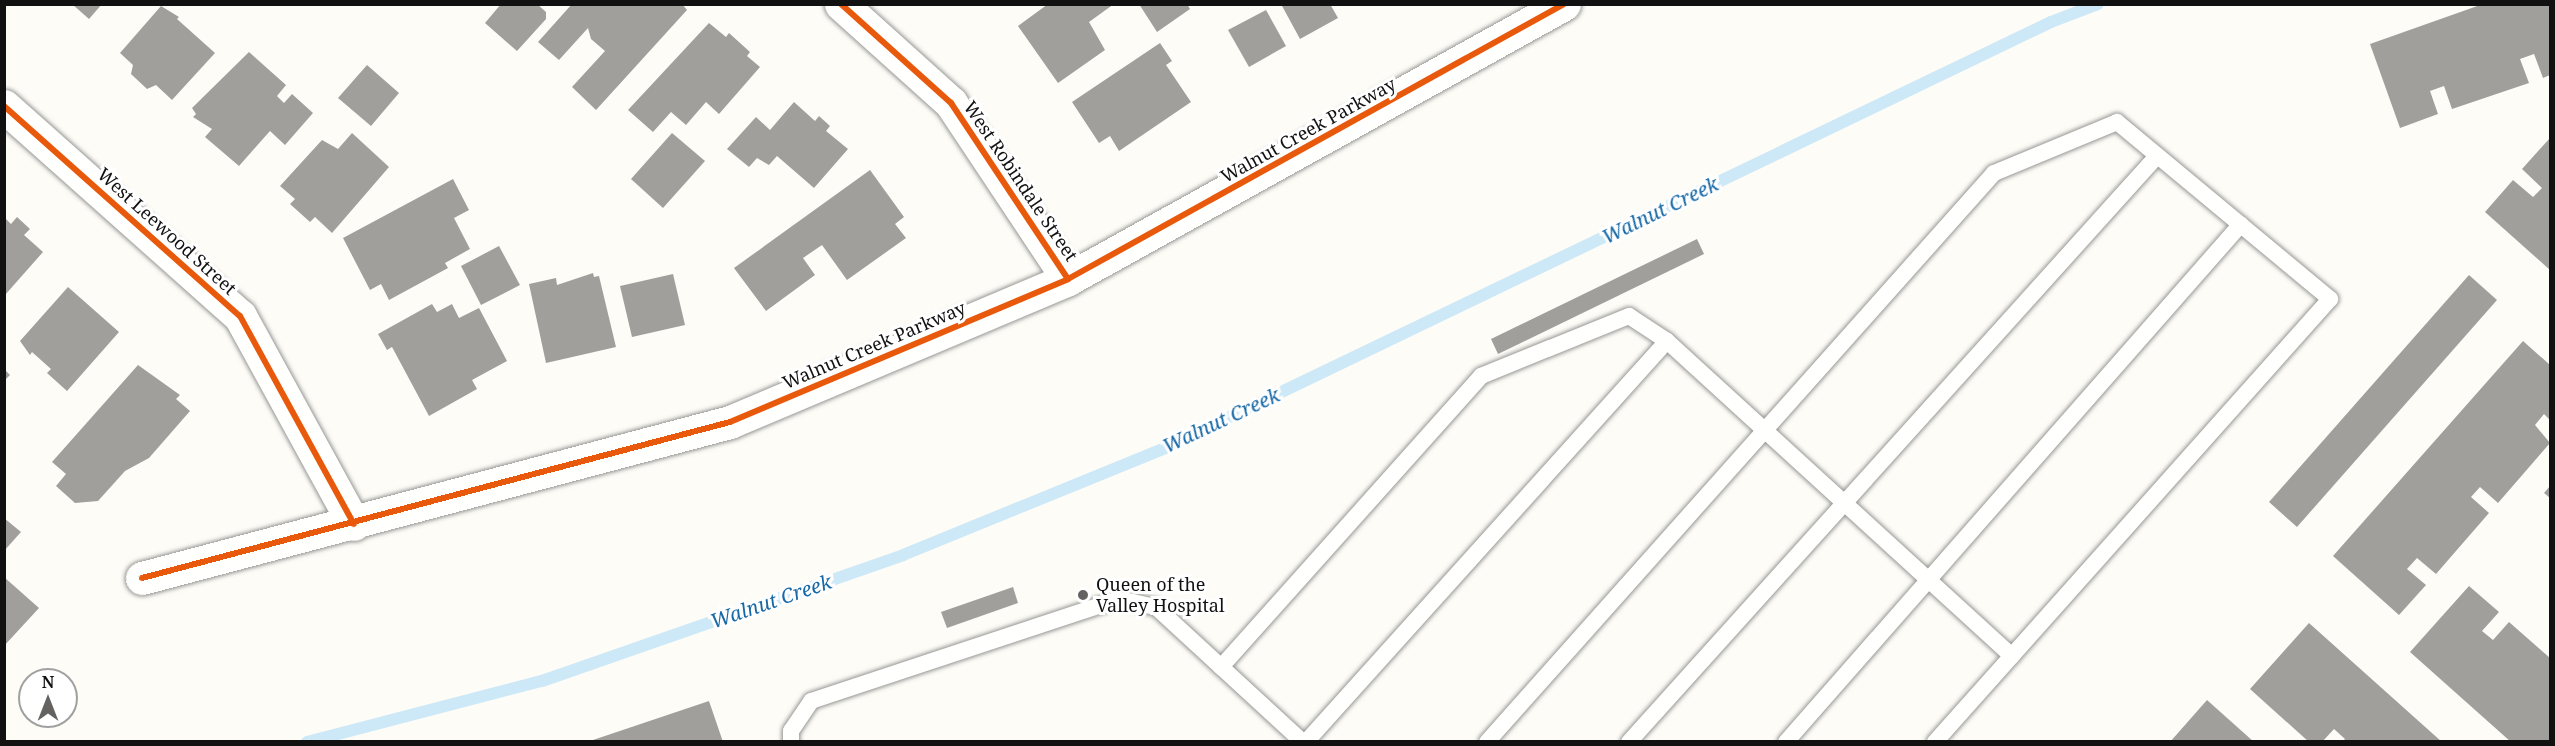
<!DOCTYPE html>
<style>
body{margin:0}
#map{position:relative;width:2555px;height:746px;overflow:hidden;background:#fdfcf7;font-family:"Noto Serif",serif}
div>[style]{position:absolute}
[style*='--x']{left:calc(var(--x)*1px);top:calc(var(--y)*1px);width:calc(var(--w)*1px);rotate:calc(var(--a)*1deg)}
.stream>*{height:12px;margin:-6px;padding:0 6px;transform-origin:6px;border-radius:6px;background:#cde8f7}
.building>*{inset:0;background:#a19f9c}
.roads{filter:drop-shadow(0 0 2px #979795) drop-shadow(0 0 2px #979795)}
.lane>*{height:16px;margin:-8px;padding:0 8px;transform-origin:8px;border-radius:8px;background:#fffffe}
.street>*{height:33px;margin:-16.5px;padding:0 16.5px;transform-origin:16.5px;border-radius:16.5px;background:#fffffe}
.cycleway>*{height:6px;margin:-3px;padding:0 3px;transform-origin:3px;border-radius:3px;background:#e8590c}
.dots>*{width:16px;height:16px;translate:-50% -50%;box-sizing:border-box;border:3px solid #fff;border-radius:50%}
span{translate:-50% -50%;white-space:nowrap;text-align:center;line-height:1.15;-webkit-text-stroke:6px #fff;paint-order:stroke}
.street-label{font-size:18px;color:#111}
.poi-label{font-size:18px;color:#111}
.left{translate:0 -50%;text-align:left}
.water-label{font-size:20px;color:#1768a6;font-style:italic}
.frame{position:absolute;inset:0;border:6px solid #111;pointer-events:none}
.north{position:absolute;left:18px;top:668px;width:60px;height:60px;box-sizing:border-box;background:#fff;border:2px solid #a0a0a0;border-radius:50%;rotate:0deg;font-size:16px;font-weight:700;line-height:24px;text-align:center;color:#111}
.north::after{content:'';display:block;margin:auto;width:21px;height:27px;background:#646362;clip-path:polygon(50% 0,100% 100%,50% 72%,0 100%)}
</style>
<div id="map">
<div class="stream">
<i style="--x:307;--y:742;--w:243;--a:-14.6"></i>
<i style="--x:542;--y:681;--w:382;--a:-19.2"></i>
<i style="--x:903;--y:555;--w:283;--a:-22.2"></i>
<i style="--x:1165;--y:448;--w:983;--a:-25.68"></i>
<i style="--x:2051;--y:22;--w:50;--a:-21"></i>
</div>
<div class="building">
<i style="clip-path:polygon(72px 4px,102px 4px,89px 19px)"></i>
<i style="clip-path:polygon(501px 4px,537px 4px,546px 12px,546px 19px,517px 51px,485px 23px)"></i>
<i style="clip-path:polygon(572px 4px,682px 4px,687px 10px,596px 110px,572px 87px,605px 51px,591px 39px,588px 28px,559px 60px,538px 42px)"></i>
<i style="clip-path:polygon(1048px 4px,1114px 4px,1089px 22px,1105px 50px,1058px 83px,1018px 26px)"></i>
<i style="clip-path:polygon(1139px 4px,1187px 4px,1190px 9px,1157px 32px)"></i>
<i style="clip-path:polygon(1281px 4px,1330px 4px,1338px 18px,1300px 39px)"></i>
<i style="clip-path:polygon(2483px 4px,2550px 4px,2550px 75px,2543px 78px,2534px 54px,2520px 59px,2529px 83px,2452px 109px,2444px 86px,2430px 91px,2438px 114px,2400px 128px,2370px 44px)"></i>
<i style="clip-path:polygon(161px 6px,179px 17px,177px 19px,215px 53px,172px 100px,156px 85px,147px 89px,131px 74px,133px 65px,120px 53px)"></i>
<i style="clip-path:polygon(1266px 10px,1286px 46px,1249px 67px,1228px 30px)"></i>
<i style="clip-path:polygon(709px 23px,726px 37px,729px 33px,750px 52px,747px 56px,760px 67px,719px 114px,706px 102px,686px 125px,671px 112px,653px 132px,628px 110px)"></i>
<i style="clip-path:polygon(1160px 43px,1172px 61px,1166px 65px,1191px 102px,1119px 151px,1110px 136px,1099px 143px,1072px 102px)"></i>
<i style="clip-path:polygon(249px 52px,286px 85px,277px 96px,284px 103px,292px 94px,313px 113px,285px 145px,270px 131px,239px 166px,205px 137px,212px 129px,193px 117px,196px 114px,192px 108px)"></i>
<i style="clip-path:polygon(367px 65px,399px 93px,371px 126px,338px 98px)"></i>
<i style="clip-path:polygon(794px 102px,815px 121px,819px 116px,830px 126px,826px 131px,848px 149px,814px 188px,777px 156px,769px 165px,757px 158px,749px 167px,727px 149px,756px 117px,770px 130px)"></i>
<i style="clip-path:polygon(352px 133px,389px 167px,332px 233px,315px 217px,310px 222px,290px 204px,295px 199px,280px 186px,322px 140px,338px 149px)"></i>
<i style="clip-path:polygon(672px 133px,705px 161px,663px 208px,631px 179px)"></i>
<i style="clip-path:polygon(2550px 138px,2550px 270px,2485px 212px,2513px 180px,2533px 197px,2542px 188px,2522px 169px)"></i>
<i style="clip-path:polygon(870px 170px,904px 217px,895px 224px,906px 238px,847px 280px,822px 245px,803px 258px,815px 275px,766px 311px,734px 268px)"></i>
<i style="clip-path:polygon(453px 179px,469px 210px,454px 218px,470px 249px,445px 263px,448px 268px,389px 300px,381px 284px,370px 290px,343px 238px)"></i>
<i style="clip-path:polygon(17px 217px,30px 229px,24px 235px,43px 252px,5px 295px,5px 218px,11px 224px)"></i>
<i style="clip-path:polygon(1697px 239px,1704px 254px,1498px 354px,1491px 339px)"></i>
<i style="clip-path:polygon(499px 246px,520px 285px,481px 305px,461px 266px)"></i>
<i style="clip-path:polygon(593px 273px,594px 277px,599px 276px,616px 347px,546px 363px,529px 284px,556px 278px,557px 285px)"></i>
<i style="clip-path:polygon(673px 274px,685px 325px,632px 337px,620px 286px)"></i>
<i style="clip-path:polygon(2469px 275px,2497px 300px,2297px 527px,2269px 502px)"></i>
<i style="clip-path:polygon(68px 287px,119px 332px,67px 391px,47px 373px,51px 369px,32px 352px,30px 355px,20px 341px)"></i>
<i style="clip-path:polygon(432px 304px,437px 312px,452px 304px,459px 318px,479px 308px,507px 361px,472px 380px,477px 389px,429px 416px,392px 347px,387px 350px,378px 334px)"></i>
<i style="clip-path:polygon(2523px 341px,2550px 365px,2550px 420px,2544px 414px,2535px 425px,2550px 443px,2498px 503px,2480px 487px,2471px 497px,2489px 513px,2436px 574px,2417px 558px,2407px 569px,2426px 585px,2399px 615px,2333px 556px)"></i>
<i style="clip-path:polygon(138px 365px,180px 395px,176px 399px,190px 411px,149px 458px,125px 471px,98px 501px,75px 503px,56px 486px,66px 474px,52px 462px)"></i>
<i style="clip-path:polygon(4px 369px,10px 375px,4px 381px)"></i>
<i style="clip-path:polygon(2550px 486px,2550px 498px,2544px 493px)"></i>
<i style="clip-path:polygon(4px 518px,21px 532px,4px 551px)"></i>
<i style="clip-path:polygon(4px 577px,39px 608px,4px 646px)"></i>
<i style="clip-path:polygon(2469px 586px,2499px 612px,2482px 631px,2493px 640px,2509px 622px,2550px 658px,2550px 742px,2511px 742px,2410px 652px)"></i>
<i style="clip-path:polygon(1013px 587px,1018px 603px,947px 628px,941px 612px)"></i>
<i style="clip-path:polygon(2309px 623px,2442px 742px,2342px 742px,2345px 739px,2334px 729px,2322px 742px,2309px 742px,2250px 689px)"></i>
<i style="clip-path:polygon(2207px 700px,2254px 742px,2170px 742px)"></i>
<i style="clip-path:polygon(709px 701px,723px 742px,590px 742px,590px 741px)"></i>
</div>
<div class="roads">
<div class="lane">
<i style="--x:1667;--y:341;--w:467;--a:42.4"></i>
<i style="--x:1221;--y:667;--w:390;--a:-48.2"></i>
<i style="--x:1481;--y:376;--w:160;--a:-22.1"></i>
<i style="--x:1629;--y:316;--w:45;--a:33.3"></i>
<i style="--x:1667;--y:341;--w:540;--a:132"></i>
<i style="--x:791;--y:742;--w:11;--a:-90"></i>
<i style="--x:791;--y:731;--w:36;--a:-56"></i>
<i style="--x:811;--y:701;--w:325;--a:-18.3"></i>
<i style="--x:1120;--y:599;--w:37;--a:13"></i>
<i style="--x:1156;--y:607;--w:200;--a:42.6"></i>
<i style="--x:1487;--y:742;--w:762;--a:-48.3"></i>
<i style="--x:1994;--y:173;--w:133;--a:-22.5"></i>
<i style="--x:2117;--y:122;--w:277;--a:39.7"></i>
<i style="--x:2330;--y:299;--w:594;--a:131.72"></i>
<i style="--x:1629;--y:742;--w:789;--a:-47.98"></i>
<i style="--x:1786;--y:742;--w:689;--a:-48.7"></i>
</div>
<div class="street">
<i style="--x:841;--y:4;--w:148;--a:42"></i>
<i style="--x:951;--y:103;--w:211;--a:56.4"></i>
<i style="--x:4;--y:106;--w:316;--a:41.7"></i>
<i style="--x:240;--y:316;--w:237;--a:61.3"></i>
<i style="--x:142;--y:578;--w:608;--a:-14.86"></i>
<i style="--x:730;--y:422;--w:367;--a:-22.9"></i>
<i style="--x:1068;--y:279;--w:567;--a:-29.01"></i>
</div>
</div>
<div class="cycleway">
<i style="--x:841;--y:4;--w:148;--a:42"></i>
<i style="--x:951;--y:103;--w:211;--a:56.4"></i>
<i style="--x:4;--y:106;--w:316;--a:41.7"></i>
<i style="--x:240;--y:316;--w:237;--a:61.3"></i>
<i style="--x:142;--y:578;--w:608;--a:-14.86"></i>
<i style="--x:730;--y:422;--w:367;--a:-22.9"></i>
<i style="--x:1068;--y:279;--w:567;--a:-29.01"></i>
</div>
<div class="dots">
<i style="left:1083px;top:595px;background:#646362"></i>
</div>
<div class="street-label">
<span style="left:1308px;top:130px;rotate:-29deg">Walnut Creek Parkway</span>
<span style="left:1021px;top:181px;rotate:56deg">West Robindale Street</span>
<span style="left:167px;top:231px;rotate:42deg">West Leewood Street</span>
<span style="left:874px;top:345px;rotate:-23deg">Walnut Creek Parkway</span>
</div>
<div class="poi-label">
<span class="left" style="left:1096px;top:595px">Queen of the<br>Valley Hospital</span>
</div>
<div class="water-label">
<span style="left:1660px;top:210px;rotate:-26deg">Walnut Creek</span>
<span style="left:1221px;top:420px;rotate:-25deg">Walnut Creek</span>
<span style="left:771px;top:601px;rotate:-19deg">Walnut Creek</span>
</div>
<div class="frame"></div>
<div class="north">N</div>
</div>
